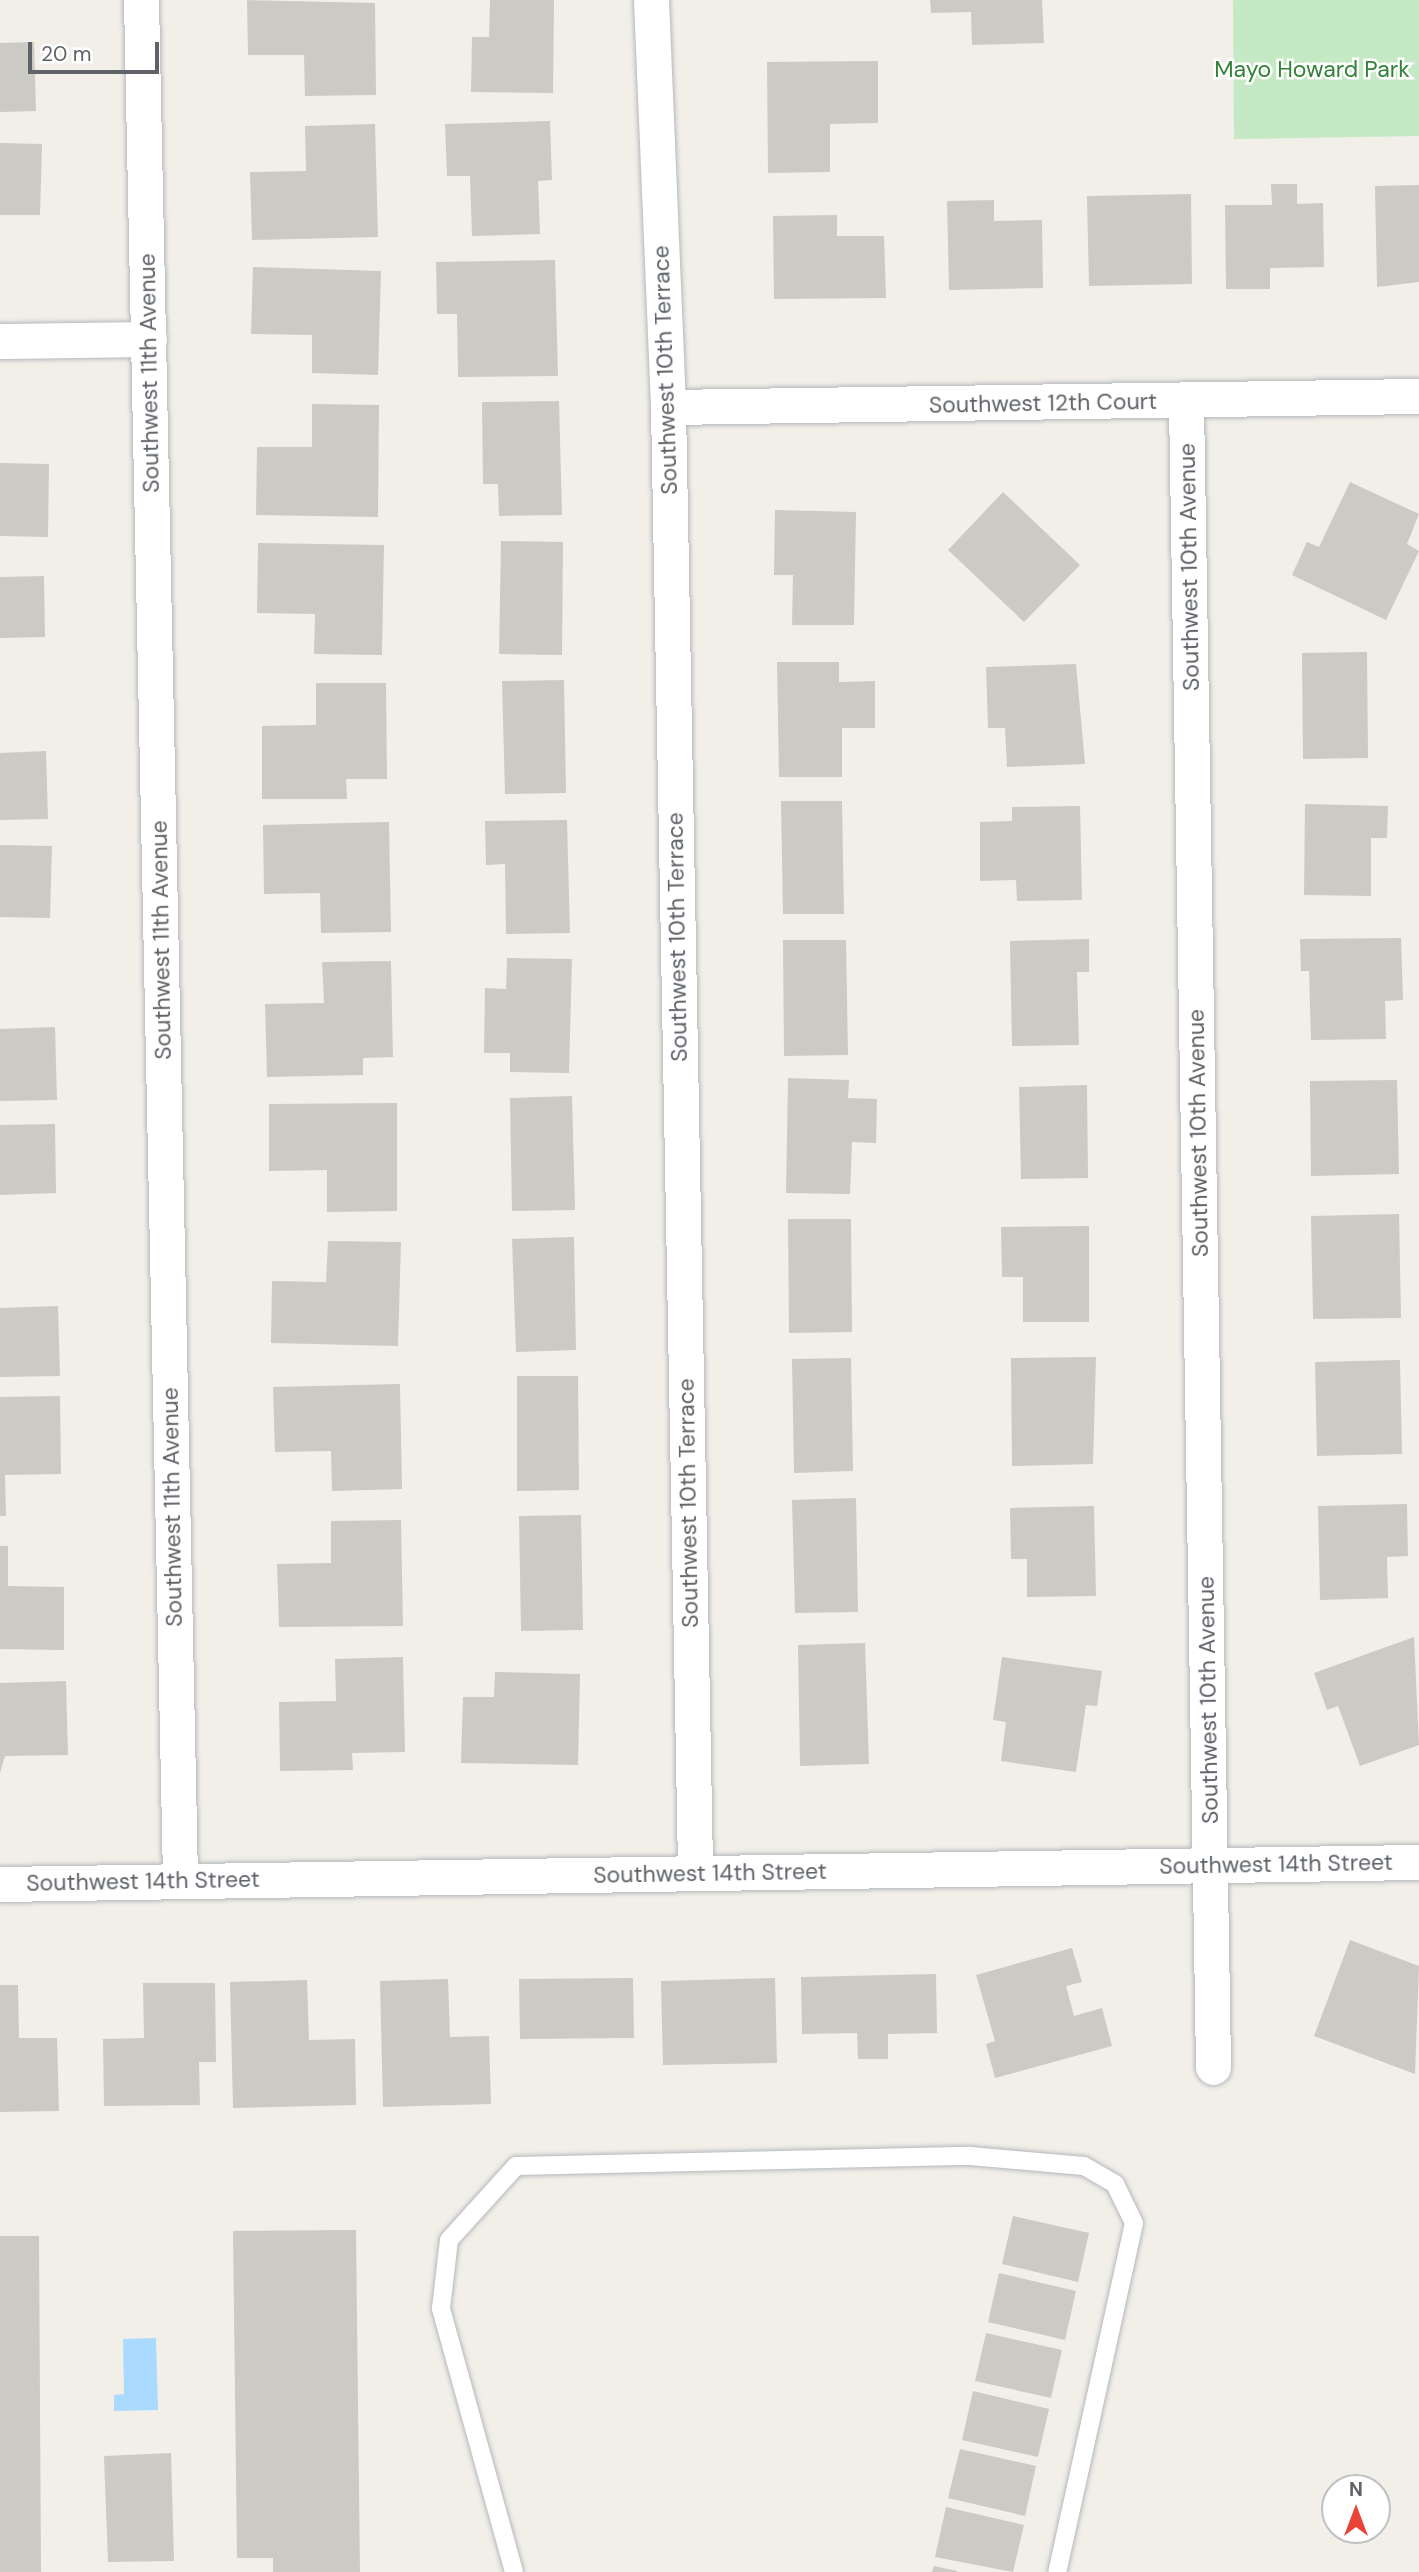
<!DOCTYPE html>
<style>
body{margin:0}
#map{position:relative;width:1419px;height:2572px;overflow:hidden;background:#f1efe8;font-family:"DM Sans",sans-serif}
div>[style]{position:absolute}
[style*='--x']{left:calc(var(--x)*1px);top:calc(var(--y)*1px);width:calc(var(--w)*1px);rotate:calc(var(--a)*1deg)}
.green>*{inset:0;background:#c5e8c5}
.water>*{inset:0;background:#aadaff}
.building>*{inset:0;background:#cccac5}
.roads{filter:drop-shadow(0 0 2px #b5b8bc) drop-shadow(0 0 2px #b5b8bc)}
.service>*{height:18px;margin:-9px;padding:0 9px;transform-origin:9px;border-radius:9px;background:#fff}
.minor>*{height:35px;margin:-17.5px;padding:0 17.5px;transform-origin:17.5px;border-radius:17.5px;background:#fff}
span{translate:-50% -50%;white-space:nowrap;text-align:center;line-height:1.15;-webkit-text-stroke:5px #fff;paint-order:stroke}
.park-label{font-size:23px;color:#348238}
.street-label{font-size:23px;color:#5f6368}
.north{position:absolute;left:1321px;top:2474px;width:70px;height:70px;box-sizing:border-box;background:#fff;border:2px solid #bfc1c3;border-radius:50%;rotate:0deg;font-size:19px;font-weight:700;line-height:28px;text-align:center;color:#5f6368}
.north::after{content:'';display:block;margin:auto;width:24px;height:32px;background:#ea4335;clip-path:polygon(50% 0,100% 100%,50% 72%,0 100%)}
.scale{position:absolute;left:28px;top:42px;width:131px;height:32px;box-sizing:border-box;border:4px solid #5f6368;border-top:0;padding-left:9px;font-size:21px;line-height:24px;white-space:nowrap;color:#5f6368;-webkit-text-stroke:5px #fff;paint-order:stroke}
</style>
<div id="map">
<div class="green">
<i style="clip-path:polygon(1233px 0,1419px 0,1419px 136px,1234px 139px)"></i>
</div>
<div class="water">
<i style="clip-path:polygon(156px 2338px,158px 2410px,114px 2411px,114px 2395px,124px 2394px,123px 2339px)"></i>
</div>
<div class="building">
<i style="clip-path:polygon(247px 0,375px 3px,376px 95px,305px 96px,304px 55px,248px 55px)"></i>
<i style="clip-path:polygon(490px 0,554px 0,553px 93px,471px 92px,472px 37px,489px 37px)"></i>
<i style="clip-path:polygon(930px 0,1042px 0,1044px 43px,972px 45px,971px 12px,931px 13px)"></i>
<i style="clip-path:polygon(34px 42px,36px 111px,0 112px,0 43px)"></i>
<i style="clip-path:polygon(878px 61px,878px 123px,830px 124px,830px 172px,768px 173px,767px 62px)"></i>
<i style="clip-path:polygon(550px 121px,552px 180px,538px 181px,540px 234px,472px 236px,470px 176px,447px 176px,445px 124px)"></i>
<i style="clip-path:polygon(375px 124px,378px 237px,252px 240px,250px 172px,306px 171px,305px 126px)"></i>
<i style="clip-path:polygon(0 143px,42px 144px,40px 215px,0 215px)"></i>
<i style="clip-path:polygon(1271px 184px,1297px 184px,1297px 204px,1323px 203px,1324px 267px,1270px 268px,1270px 289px,1226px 289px,1225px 205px,1272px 205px)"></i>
<i style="clip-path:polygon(1419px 185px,1419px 282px,1377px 287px,1375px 186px)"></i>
<i style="clip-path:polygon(1191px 194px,1192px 284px,1089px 286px,1087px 196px)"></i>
<i style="clip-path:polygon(994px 200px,994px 221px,1042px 220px,1043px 288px,949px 290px,947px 201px)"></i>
<i style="clip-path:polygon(837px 215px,837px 236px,884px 236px,886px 298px,774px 299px,773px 216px)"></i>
<i style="clip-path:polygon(555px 260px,558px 376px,458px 377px,457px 314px,437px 314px,436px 262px)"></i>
<i style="clip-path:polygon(253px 267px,381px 271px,378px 375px,312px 373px,312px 335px,251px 334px)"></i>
<i style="clip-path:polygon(559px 401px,562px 515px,499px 516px,498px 484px,483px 484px,482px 402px)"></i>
<i style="clip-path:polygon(312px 404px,379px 405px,378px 517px,256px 515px,257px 447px,312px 447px)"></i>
<i style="clip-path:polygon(0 463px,49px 464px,48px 537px,0 536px)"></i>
<i style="clip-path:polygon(1350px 482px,1419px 514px,1407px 544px,1419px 551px,1386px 620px,1292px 575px,1307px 542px,1319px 547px)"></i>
<i style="clip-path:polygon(1003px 492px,1080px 565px,1024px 622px,948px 550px)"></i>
<i style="clip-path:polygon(775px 510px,856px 512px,854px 625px,792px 625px,793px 575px,774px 575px)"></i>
<i style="clip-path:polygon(501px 541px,563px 542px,562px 655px,499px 654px)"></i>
<i style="clip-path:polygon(258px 543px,384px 545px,382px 655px,314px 654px,315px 614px,257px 613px)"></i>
<i style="clip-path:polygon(44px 576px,45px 637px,0 638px,0 577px)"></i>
<i style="clip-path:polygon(1367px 652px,1368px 758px,1303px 759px,1302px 653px)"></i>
<i style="clip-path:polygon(777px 662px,839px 662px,839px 682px,875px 681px,875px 728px,842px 728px,842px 777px,779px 777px)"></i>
<i style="clip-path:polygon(1076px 664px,1085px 764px,1007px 767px,1005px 728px,988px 728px,986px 667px)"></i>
<i style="clip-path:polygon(564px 680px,566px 793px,505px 794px,502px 681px)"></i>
<i style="clip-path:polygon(316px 683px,386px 683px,387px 779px,346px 779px,347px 799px,262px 799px,262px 726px,316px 725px)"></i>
<i style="clip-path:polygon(46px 751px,48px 819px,0 820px,0 753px)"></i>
<i style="clip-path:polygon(781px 801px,842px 801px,844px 914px,783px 914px)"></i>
<i style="clip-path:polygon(1305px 804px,1388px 806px,1387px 838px,1371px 838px,1371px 896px,1304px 895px)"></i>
<i style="clip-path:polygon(1080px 806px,1082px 900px,1017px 901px,1016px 880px,980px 881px,980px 822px,1012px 821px,1012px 807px)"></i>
<i style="clip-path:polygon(567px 820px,570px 933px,506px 934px,505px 864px,486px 865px,485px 821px)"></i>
<i style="clip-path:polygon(389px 822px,391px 932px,321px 933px,320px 893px,264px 894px,263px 825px)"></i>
<i style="clip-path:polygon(0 845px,52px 846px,50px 918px,0 917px)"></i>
<i style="clip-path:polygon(1401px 938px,1403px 1000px,1385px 1001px,1386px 1039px,1311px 1040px,1309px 971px,1301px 971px,1300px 939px)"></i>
<i style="clip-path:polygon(1089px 939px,1089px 972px,1077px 972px,1079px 1045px,1012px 1046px,1010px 941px)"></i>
<i style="clip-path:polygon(783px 940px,846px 940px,848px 1055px,784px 1056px)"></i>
<i style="clip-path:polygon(507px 958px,572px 959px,569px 1073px,510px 1072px,510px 1053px,484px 1053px,485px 988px,506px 989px)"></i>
<i style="clip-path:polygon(391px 961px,393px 1057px,363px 1058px,363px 1075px,267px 1077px,265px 1004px,324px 1003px,322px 962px)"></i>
<i style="clip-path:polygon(55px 1027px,57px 1100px,0 1101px,0 1029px)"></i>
<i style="clip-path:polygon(788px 1078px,849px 1080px,848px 1098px,877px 1099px,876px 1143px,852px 1142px,850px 1194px,786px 1193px)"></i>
<i style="clip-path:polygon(1397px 1080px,1399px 1174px,1311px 1176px,1310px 1081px)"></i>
<i style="clip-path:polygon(1087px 1085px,1088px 1178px,1021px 1179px,1019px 1087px)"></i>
<i style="clip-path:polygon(572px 1096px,575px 1210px,512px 1211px,510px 1098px)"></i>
<i style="clip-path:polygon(397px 1103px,397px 1211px,327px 1212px,327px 1170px,269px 1171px,269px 1104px)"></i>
<i style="clip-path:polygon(55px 1124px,56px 1193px,0 1195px,0 1125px)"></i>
<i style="clip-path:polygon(1399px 1214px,1401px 1318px,1313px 1319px,1311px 1216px)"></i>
<i style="clip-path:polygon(788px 1219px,851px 1219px,852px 1332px,789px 1333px)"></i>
<i style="clip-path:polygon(1089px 1226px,1089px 1322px,1023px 1322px,1023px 1277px,1002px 1277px,1001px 1227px)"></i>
<i style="clip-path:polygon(574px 1237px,576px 1350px,516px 1352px,512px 1239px)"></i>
<i style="clip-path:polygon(328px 1241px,401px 1242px,398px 1346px,271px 1343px,272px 1281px,326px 1282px)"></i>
<i style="clip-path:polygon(58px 1306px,60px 1376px,0 1377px,0 1308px)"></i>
<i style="clip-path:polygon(1096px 1357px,1093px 1464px,1012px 1466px,1011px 1358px)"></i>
<i style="clip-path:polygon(851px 1358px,853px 1471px,794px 1473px,792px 1359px)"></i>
<i style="clip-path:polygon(1400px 1360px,1402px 1454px,1317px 1456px,1315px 1362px)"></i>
<i style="clip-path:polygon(517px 1376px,578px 1376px,579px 1490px,517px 1491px)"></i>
<i style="clip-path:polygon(400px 1384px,402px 1489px,332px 1491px,331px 1451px,275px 1452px,273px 1387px)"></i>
<i style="clip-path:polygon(60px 1396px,61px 1474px,5px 1475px,6px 1516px,0 1516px,0 1397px)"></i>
<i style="clip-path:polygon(856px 1498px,858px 1612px,795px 1613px,792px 1500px)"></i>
<i style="clip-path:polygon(1407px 1504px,1408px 1556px,1387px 1557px,1388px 1598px,1320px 1600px,1318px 1506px)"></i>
<i style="clip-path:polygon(1094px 1506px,1096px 1596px,1027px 1597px,1027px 1559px,1011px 1559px,1010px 1508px)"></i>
<i style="clip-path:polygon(581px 1515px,583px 1630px,521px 1631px,519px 1516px)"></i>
<i style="clip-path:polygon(401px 1520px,403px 1626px,279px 1627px,277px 1564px,331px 1563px,331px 1521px)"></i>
<i style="clip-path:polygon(0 1546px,8px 1546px,8px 1586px,64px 1587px,64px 1650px,0 1649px)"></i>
<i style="clip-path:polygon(1414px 1637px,1419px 1745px,1360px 1766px,1338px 1706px,1327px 1710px,1314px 1673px)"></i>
<i style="clip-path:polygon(865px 1643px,869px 1764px,800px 1766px,798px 1645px)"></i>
<i style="clip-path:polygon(403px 1657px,405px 1752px,352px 1753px,353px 1770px,280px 1771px,279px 1702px,336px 1701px,335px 1659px)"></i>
<i style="clip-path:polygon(1002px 1657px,1102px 1671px,1097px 1706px,1086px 1705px,1076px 1772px,1001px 1761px,1006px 1722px,993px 1720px)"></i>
<i style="clip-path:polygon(495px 1672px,580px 1674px,578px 1765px,461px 1763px,463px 1697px,494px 1697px)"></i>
<i style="clip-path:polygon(66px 1681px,68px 1755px,5px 1756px,0 1773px,0 1683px)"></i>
<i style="clip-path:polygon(1350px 1940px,1419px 1966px,1415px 2074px,1314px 2036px)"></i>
<i style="clip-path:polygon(1072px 1948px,1082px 1982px,1066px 1986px,1074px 2016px,1102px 2008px,1112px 2046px,995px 2078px,986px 2044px,995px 2041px,976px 1975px)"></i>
<i style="clip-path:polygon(936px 1974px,937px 2033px,888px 2034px,888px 2059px,858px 2059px,857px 2033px,802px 2034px,801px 1977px)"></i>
<i style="clip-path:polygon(633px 1978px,634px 2038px,520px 2039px,519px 1979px)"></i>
<i style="clip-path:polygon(775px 1978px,777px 2063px,663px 2065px,661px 1981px)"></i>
<i style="clip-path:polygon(448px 1979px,450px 2037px,489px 2036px,491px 2104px,383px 2107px,380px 1981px)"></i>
<i style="clip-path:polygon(307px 1980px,309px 2040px,355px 2039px,356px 2105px,233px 2108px,230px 1982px)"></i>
<i style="clip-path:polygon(143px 1983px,215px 1983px,216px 2062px,199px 2062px,200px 2105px,104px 2106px,103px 2039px,144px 2038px)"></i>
<i style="clip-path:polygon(0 1985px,18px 1985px,19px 2038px,57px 2038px,59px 2111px,0 2112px)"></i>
<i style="clip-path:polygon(1013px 2216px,1089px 2233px,1078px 2282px,1002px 2264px)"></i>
<i style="clip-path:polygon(356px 2230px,360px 2572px,273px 2572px,273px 2558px,237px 2558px,233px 2231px)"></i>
<i style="clip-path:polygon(0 2236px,39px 2236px,41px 2572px,0 2572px)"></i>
<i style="clip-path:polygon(999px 2273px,1076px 2291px,1065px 2340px,988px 2322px)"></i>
<i style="clip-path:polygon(986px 2333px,1062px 2350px,1051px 2398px,975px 2381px)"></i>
<i style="clip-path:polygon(973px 2391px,1049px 2409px,1038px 2457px,962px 2440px)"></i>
<i style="clip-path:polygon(960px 2449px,1036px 2466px,1025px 2516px,948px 2498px)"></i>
<i style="clip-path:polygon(171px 2453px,174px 2561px,108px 2562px,104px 2456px)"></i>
<i style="clip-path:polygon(946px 2507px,1024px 2525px,1013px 2572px,935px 2557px)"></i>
<i style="clip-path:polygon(934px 2566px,957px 2571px,957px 2572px,932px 2572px)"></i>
</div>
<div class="roads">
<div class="service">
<i style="--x:514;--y:2572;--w:274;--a:-105.5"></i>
<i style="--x:441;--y:2308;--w:68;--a:-83.3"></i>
<i style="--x:449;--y:2240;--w:100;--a:-47.8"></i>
<i style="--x:516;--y:2166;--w:454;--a:-1.3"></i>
<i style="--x:970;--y:2156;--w:114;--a:5"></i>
<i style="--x:1084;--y:2166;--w:36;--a:30"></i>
<i style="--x:1115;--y:2184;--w:43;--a:64"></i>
<i style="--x:1134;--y:2223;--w:357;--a:102.4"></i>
</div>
<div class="minor">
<i style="--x:141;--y:0;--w:1880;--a:88.81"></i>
<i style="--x:651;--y:0;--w:407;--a:87.6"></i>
<i style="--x:668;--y:407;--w:1466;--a:88.94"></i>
<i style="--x:0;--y:341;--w:149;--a:-0.8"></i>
<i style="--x:1186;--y:402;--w:1665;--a:89.07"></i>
<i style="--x:668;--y:407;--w:751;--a:-0.84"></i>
<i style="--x:0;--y:1884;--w:1419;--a:-0.89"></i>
</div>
</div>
<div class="park-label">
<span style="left:1312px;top:69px">Mayo Howard Park</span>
</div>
<div class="street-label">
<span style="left:665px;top:370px;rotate:-92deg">Southwest 10th Terrace</span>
<span style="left:149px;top:373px;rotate:-91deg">Southwest 11th Avenue</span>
<span style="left:1043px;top:403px;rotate:-1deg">Southwest 12th Court</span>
<span style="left:1189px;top:567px;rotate:-91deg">Southwest 10th Avenue</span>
<span style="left:677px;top:937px;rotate:-91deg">Southwest 10th Terrace</span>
<span style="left:161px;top:940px;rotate:-91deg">Southwest 11th Avenue</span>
<span style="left:1198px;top:1133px;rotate:-91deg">Southwest 10th Avenue</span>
<span style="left:688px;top:1503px;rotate:-91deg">Southwest 10th Terrace</span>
<span style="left:172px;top:1507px;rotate:-91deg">Southwest 11th Avenue</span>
<span style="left:1208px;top:1700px;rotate:-91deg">Southwest 10th Avenue</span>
<span style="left:1276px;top:1864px;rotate:-1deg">Southwest 14th Street</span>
<span style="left:710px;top:1873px;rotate:-1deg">Southwest 14th Street</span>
<span style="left:143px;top:1881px;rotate:-1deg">Southwest 14th Street</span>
</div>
<div class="north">N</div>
<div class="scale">20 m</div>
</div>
